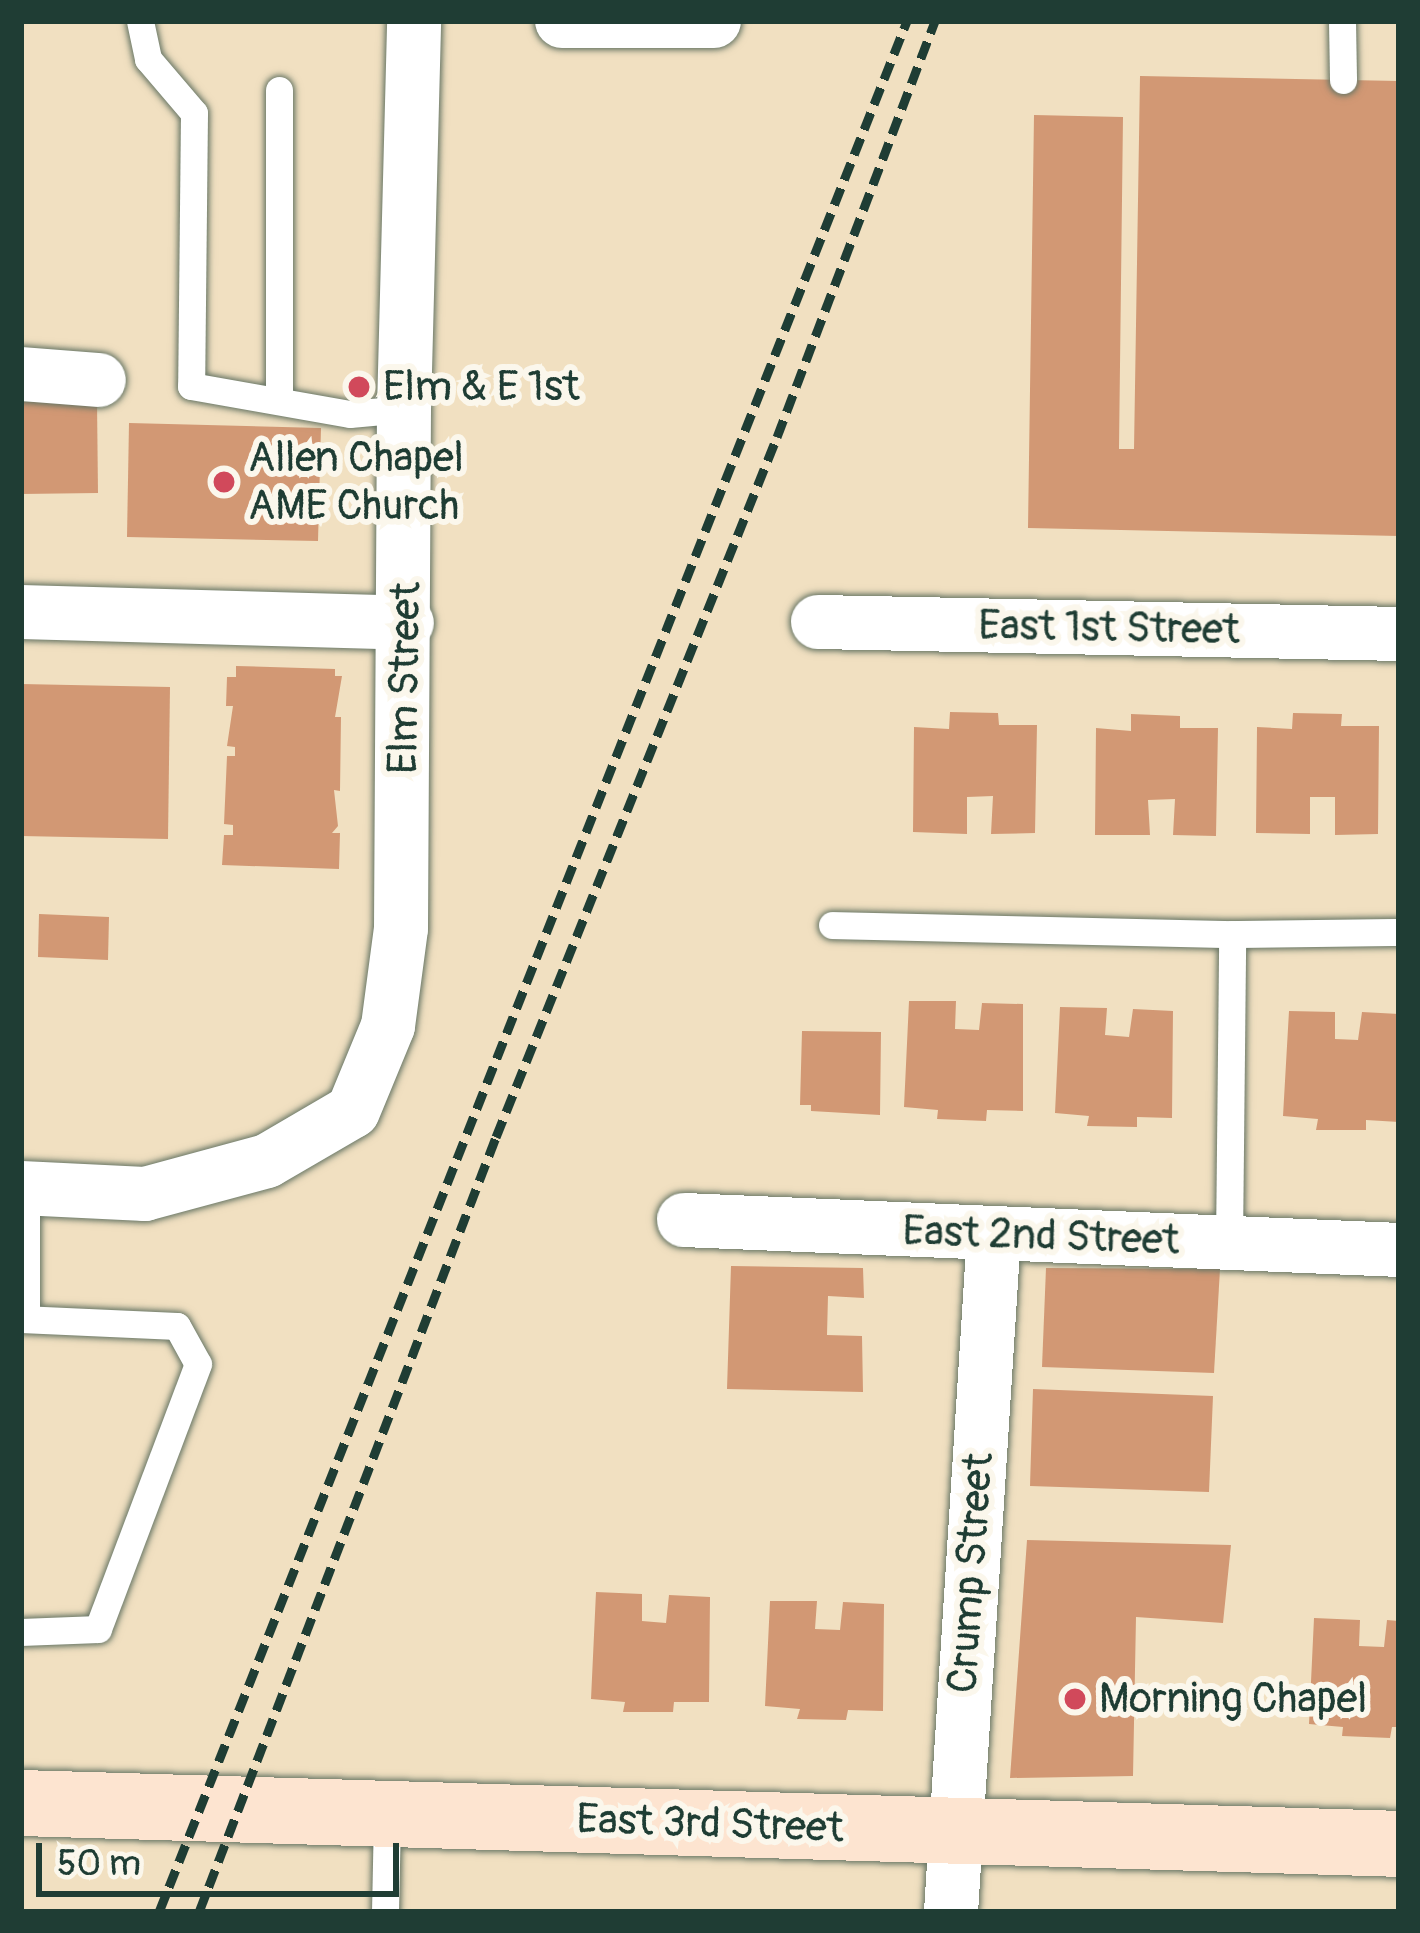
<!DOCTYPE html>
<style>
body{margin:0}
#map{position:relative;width:1420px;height:1933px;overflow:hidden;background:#f1e0c1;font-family:Pangolin,sans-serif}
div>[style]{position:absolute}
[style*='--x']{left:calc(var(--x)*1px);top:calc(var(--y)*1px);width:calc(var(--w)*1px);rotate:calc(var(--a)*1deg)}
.building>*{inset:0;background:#d29874}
.roads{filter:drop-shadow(0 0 3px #687665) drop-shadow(0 0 3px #687665)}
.lane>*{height:27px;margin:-13.5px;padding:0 13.5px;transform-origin:13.5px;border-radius:13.5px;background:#fff}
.street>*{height:54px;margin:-27px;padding:0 27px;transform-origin:27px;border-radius:27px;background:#fff}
.secondary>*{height:66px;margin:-33px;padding:0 33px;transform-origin:33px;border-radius:33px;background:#fde4d0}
.rail>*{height:9px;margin-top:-4.5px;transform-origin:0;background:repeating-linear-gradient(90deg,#1f3d34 0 18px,transparent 0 27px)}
.dots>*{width:33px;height:33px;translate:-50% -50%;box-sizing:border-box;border:6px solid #fbf7ec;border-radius:50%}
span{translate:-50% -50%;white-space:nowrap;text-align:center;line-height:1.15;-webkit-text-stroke:12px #fbf7ec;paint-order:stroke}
.poi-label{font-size:42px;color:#1f3d34}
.left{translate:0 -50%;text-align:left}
.street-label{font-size:42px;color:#1f3d34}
.frame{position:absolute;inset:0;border:24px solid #1f3d34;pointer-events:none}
.scale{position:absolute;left:36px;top:1843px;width:363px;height:54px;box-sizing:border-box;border:6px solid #1f3d34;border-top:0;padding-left:15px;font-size:36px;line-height:42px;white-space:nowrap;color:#1f3d34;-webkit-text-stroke:9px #fbf7ec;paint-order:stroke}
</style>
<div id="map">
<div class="building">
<i style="clip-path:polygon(1140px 76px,1399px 81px,1399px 536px,1028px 528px,1034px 115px,1123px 117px,1119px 449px,1134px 449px)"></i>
<i style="clip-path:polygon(21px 402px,97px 402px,98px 493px,21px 494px)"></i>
<i style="clip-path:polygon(129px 423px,321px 428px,318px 541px,127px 537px)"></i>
<i style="clip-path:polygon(236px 666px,335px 669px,335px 676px,342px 676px,335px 717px,341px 717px,340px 791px,334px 790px,338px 826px,332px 833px,340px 833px,339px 869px,222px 865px,224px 835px,233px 835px,233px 825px,224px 824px,227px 756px,235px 756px,235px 747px,227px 746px,233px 706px,226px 706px,227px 677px,236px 677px)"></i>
<i style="clip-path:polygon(21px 684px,170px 687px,168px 839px,21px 836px)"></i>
<i style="clip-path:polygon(950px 712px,998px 713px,999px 725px,1037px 725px,1035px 833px,991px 834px,993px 796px,967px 797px,967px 834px,913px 832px,914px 727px,949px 729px)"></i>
<i style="clip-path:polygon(1293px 713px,1342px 714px,1341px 726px,1379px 726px,1378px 834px,1335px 835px,1335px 797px,1310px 797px,1310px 834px,1256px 833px,1257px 727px,1292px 729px)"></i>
<i style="clip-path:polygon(1131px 714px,1180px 716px,1180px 728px,1218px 728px,1216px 836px,1173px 835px,1175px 799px,1148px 800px,1150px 835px,1095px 835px,1096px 728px,1131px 731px)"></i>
<i style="clip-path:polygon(39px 914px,109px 917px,108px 960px,38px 957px)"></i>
<i style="clip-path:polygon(909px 1001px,956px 1001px,955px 1029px,979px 1030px,982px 1003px,1023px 1004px,1023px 1111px,987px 1110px,986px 1121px,937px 1119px,938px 1110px,904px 1107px)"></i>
<i style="clip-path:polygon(1060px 1007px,1107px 1008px,1105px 1035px,1129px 1037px,1133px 1009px,1173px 1011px,1172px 1118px,1137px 1117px,1137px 1127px,1087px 1126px,1089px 1116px,1055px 1113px)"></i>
<i style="clip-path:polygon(1289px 1011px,1335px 1012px,1335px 1039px,1358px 1040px,1362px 1012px,1399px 1014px,1399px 1122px,1366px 1120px,1366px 1130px,1316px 1130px,1318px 1119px,1283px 1116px)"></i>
<i style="clip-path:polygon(802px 1031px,881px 1032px,880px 1115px,811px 1111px,811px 1105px,800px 1105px)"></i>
<i style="clip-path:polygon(731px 1266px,863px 1268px,864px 1298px,828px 1296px,827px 1335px,862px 1336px,863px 1392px,727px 1389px)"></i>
<i style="clip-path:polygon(1046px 1268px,1220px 1269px,1214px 1373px,1042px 1367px)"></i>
<i style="clip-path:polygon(1033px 1389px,1213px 1396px,1209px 1492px,1030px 1486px)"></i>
<i style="clip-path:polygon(1027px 1540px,1231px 1545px,1223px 1623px,1136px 1617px,1133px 1776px,1010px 1778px)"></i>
<i style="clip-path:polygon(596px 1592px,642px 1594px,642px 1621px,666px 1623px,669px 1595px,710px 1597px,709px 1702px,674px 1702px,673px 1712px,623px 1712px,625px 1702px,591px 1699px)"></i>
<i style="clip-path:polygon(770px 1601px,817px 1601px,815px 1629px,840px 1630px,843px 1602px,884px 1604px,883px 1711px,848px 1710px,846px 1720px,797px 1719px,800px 1709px,765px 1706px)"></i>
<i style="clip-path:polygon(1314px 1618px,1360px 1620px,1359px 1646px,1384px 1647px,1387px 1620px,1399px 1621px,1399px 1727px,1392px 1727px,1390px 1738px,1342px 1736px,1343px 1727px,1309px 1724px)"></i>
</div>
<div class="roads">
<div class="lane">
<i style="--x:140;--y:21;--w:39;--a:78"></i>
<i style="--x:148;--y:59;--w:71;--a:49.6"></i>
<i style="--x:194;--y:113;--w:273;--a:90.6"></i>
<i style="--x:191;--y:386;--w:161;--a:10"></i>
<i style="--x:350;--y:414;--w:54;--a:-5.3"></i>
<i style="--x:1342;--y:21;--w:59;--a:89"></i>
<i style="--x:279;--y:401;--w:311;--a:-90"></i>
<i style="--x:832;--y:925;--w:400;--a:1.3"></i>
<i style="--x:1229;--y:1243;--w:309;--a:-89.4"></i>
<i style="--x:1232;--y:934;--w:167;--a:-0.7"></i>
<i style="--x:21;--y:1319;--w:156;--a:2.6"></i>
<i style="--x:177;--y:1326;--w:43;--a:61.1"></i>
<i style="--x:198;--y:1364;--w:283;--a:110.7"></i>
<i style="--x:98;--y:1629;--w:77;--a:177.8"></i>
<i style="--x:26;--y:1319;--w:131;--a:-90"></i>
<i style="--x:385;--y:1912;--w:98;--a:-88.8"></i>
</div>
<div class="street">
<i style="--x:562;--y:21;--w:152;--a:0"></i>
<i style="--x:21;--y:374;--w:78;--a:4.4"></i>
<i style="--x:21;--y:612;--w:386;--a:1.6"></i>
<i style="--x:818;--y:622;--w:581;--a:1.18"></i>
<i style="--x:21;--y:1188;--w:124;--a:2.8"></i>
<i style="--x:145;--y:1194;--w:126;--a:-15.1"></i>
<i style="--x:267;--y:1161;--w:99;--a:-30.2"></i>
<i style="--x:353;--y:1111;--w:92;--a:-67.6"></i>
<i style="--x:388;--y:1026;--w:99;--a:-82.4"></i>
<i style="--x:401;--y:928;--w:519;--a:-89.67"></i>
<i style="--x:404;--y:409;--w:388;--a:-88.5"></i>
<i style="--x:684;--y:1220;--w:716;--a:2.4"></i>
<i style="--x:951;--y:1912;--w:678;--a:-86.37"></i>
</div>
<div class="secondary">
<i style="--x:21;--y:1803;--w:1379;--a:1.7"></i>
</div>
</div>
<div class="rail">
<i style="--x:159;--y:1912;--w:2034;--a:-68.42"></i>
<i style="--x:199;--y:1912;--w:830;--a:-69.03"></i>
<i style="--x:496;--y:1137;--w:754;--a:-68.13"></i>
<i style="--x:777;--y:437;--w:445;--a:-69.2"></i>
</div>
<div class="dots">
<i style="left:359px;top:387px;background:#d1495b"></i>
<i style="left:224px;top:482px;background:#d1495b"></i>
<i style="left:1075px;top:1699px;background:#d1495b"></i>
</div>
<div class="poi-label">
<span class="left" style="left:383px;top:387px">Elm &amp; E 1st</span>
<span class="left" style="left:248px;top:482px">Allen Chapel<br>AME Church</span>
<span class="left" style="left:1099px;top:1699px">Morning Chapel</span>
</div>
<div class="street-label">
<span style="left:1109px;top:628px;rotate:1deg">East 1st Street</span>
<span style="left:405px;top:678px;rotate:-89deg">Elm Street</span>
<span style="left:1041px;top:1236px;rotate:2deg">East 2nd Street</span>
<span style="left:971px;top:1573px;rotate:-86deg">Crump Street</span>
<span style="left:710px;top:1824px;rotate:2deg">East 3rd Street</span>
</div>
<div class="frame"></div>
<div class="scale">50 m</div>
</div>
